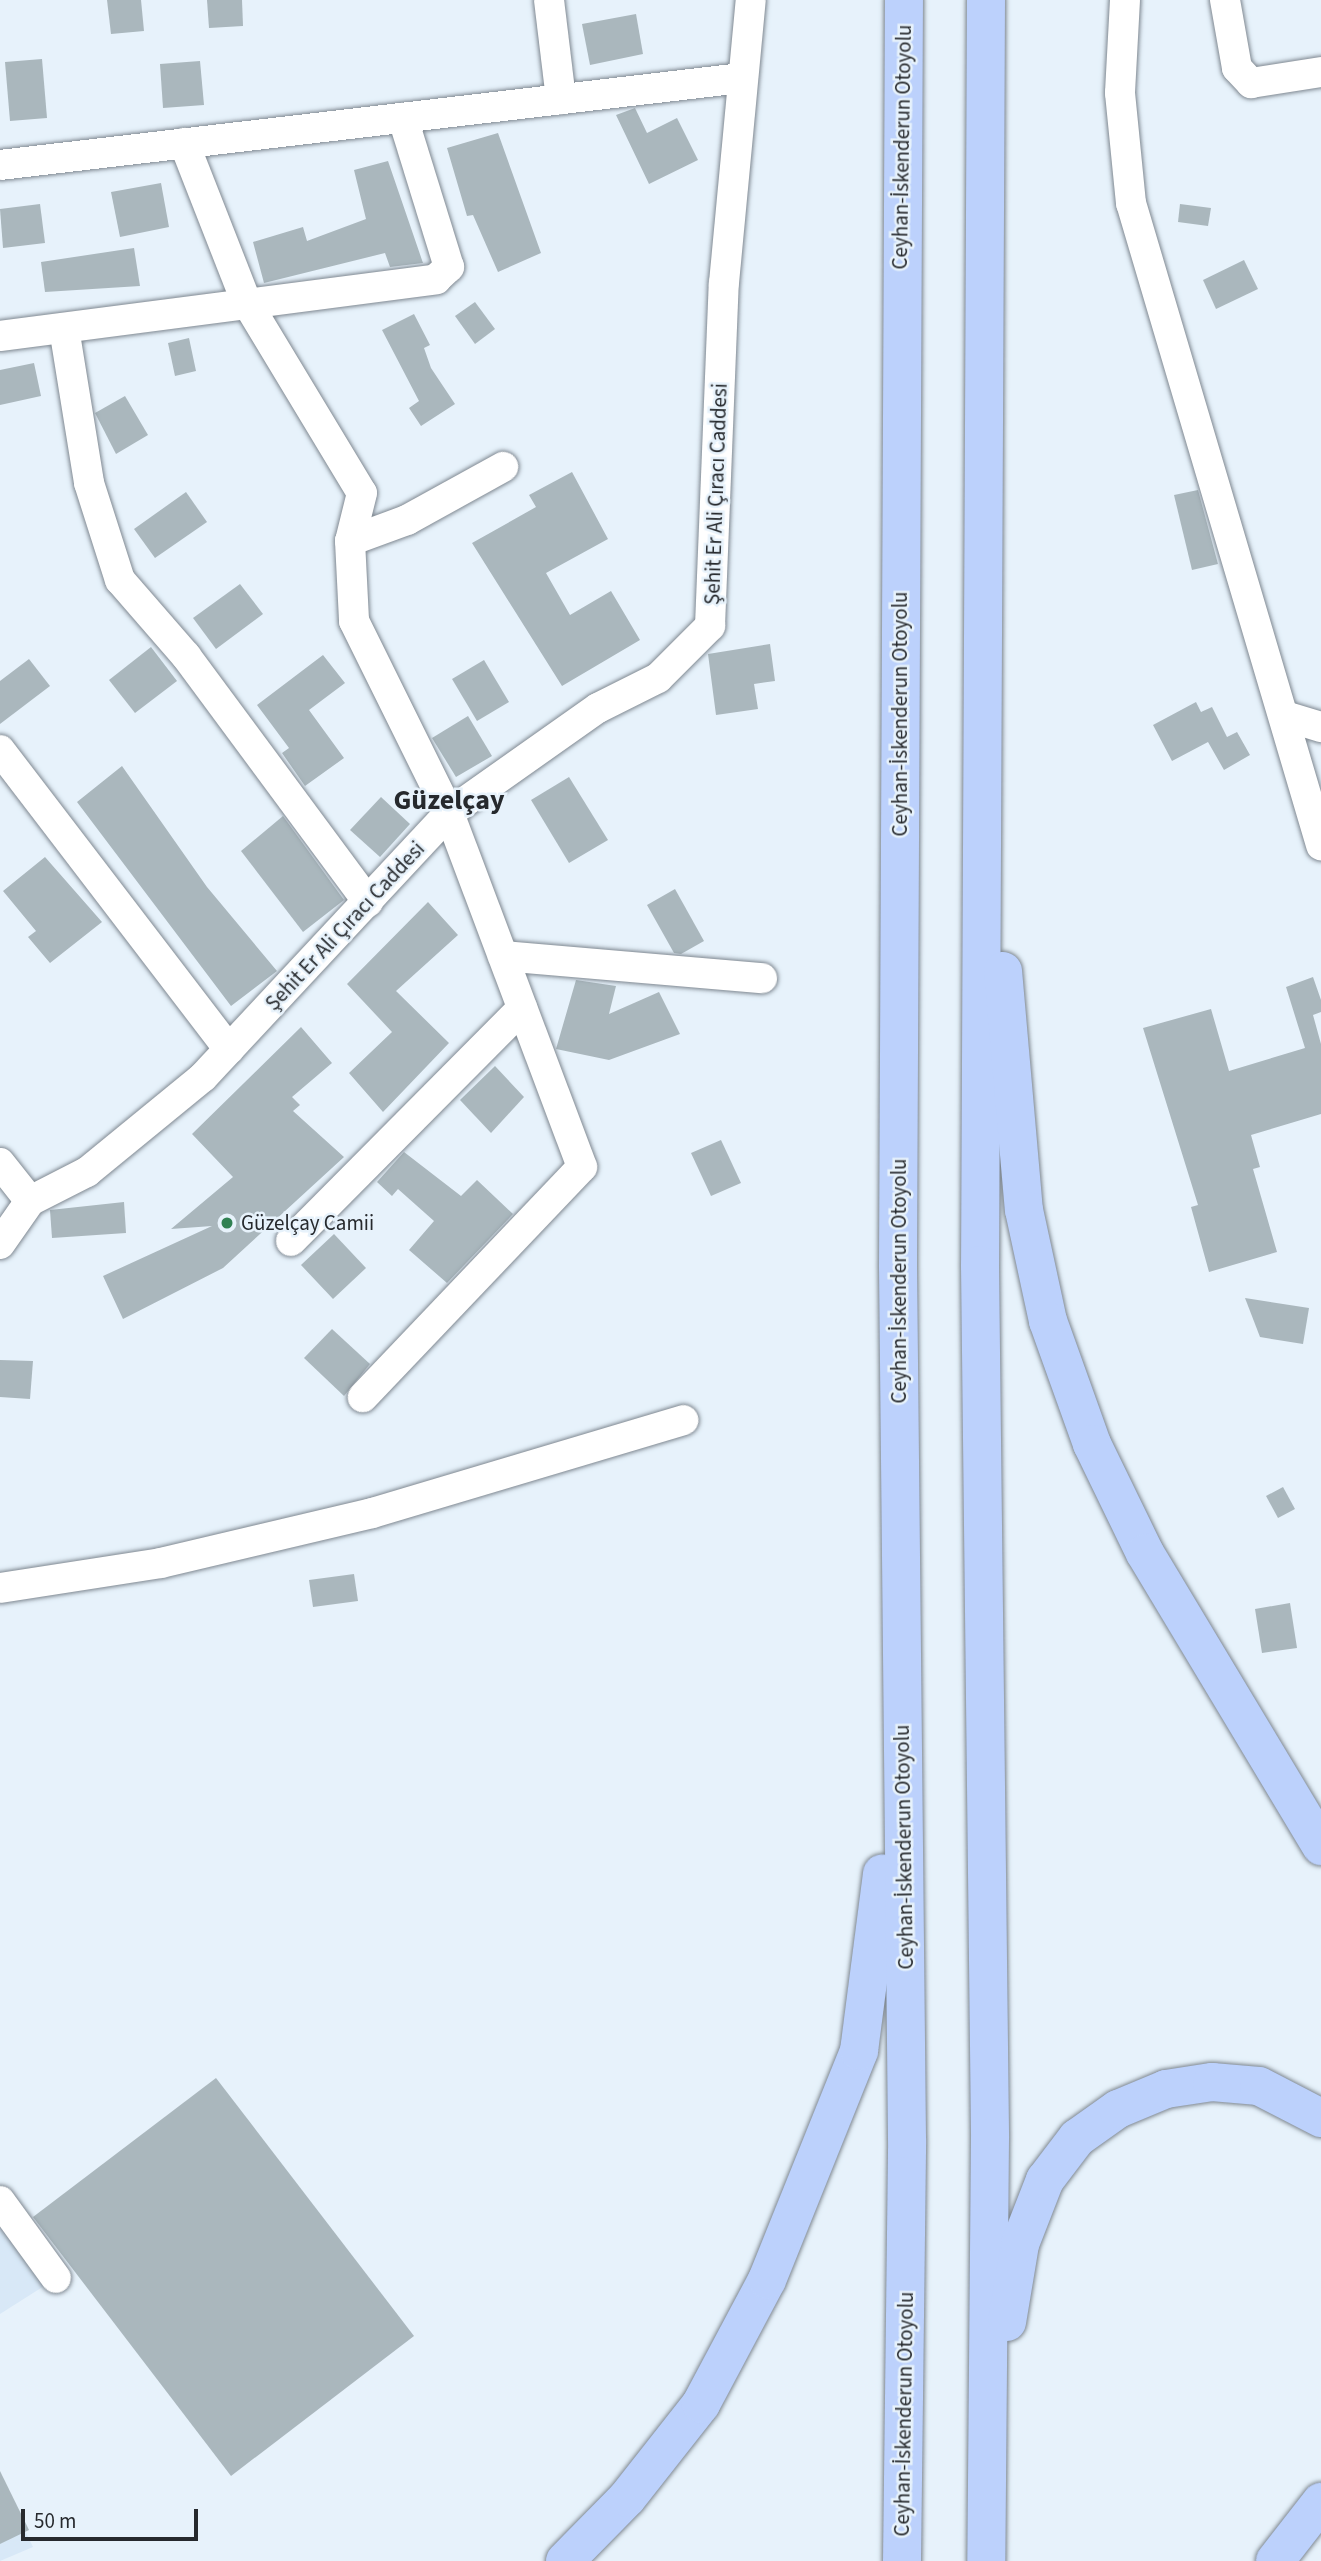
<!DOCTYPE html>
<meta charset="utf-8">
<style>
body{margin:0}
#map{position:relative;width:1321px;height:2561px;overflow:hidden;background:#e7f2fb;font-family:"Source Sans 3",sans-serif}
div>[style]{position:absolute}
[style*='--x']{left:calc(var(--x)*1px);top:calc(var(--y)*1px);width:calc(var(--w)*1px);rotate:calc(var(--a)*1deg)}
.built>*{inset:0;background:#d8e8f7}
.building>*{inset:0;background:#aab7bd}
.roads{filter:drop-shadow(0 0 2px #7f8891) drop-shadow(0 0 2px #7f8891)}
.minor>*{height:30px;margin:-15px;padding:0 15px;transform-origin:15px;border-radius:15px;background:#fff}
.highway>*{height:38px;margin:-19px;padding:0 19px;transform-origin:19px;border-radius:19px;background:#bcd1fc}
.dots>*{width:19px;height:19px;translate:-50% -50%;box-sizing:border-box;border:4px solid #e7f2fb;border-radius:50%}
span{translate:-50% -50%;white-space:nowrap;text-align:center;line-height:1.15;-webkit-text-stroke:5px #e7f2fb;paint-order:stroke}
.street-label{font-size:21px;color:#26292d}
.poi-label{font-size:21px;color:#26292d}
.left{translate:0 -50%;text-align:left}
.district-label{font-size:28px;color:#26292d;font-weight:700}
.scale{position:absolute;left:21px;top:2509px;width:177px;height:32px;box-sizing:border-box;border:4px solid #26292d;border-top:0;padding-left:9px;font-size:21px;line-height:24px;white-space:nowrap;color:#26292d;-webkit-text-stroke:5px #e7f2fb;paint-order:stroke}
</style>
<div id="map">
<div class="built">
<i style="clip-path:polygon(0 2201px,52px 2281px,0 2314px)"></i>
<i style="clip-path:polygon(0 2479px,33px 2547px,0 2561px)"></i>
</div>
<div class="building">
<i style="clip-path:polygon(107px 0,141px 0,144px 31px,111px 34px)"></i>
<i style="clip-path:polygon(207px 0,242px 0,243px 26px,209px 28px)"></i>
<i style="clip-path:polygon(636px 14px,643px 54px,590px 65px,582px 24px)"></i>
<i style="clip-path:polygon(42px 59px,47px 118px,10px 121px,5px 62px)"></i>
<i style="clip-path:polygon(200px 61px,204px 105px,163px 108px,160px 64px)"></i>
<i style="clip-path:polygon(635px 108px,647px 133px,677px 118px,698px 160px,649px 184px,616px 115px)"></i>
<i style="clip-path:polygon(498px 133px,541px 253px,498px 272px,473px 215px,467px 216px,447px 148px)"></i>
<i style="clip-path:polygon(388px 161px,423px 263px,390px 267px,385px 253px,264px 283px,253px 242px,303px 227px,307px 241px,366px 219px,354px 170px)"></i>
<i style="clip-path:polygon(161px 183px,169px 227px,120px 237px,111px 192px)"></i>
<i style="clip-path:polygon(40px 204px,45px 243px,3px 248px,0 209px)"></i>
<i style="clip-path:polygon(1180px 204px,1211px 208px,1208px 226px,1178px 222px)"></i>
<i style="clip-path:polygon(134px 248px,140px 286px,45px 292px,41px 262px)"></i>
<i style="clip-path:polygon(1244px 260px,1258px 289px,1216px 309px,1203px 280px)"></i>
<i style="clip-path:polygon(475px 302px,495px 329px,475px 344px,455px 316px)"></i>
<i style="clip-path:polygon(414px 314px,430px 345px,424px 348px,431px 368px,455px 404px,421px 426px,409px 408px,419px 401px,382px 330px)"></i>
<i style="clip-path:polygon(189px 338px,196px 371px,175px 376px,168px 343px)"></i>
<i style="clip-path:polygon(34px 363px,41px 396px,0 405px,0 370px)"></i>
<i style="clip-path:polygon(125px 396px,148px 435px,116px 454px,95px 413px)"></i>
<i style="clip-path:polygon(572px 472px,608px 539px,546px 573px,570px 615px,611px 591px,640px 640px,562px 686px,472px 543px,536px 507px,529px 495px)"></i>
<i style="clip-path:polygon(1198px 490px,1218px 564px,1192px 570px,1174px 495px)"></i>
<i style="clip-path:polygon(186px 492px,207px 522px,155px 558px,134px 529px)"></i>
<i style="clip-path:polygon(240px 584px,263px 614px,216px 649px,193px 618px)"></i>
<i style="clip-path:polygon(770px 644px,775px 681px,754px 684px,758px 709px,716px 715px,708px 654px)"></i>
<i style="clip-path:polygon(151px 647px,177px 681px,135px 713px,109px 680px)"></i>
<i style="clip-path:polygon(323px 655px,345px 683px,309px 710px,344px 758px,305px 786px,282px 753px,289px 748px,257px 705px)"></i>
<i style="clip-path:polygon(29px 659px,50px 686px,0 724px,0 681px)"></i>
<i style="clip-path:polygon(484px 660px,509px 702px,477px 721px,452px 679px)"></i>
<i style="clip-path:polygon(1196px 702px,1201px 712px,1212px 707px,1227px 737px,1237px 732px,1250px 755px,1224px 770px,1208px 742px,1172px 761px,1153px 725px)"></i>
<i style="clip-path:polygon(468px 716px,492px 756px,456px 777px,432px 738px)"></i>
<i style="clip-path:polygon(122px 766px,207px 887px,277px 971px,231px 1006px,77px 802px)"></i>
<i style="clip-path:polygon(569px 777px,608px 840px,569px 863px,531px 800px)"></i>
<i style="clip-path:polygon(381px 797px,410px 824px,380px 857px,350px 830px)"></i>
<i style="clip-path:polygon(283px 816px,344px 900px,303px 932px,241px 851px)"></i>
<i style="clip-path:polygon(45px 857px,102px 922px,50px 963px,28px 937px,36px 931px,3px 891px)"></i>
<i style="clip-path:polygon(675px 889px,704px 941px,681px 954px,674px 953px,647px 905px)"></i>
<i style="clip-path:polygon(428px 902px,458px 935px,396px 991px,449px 1043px,383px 1112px,349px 1073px,392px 1032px,347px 984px)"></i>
<i style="clip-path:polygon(1313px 977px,1321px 1000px,1321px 1012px,1313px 1015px,1321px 1044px,1321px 1114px,1251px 1135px,1260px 1167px,1253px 1169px,1277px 1252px,1209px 1272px,1191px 1207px,1198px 1205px,1143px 1028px,1211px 1009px,1229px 1071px,1305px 1048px,1286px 987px)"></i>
<i style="clip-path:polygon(576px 980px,616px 986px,609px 1014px,659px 992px,680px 1034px,609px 1060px,556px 1049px)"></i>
<i style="clip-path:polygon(301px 1027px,332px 1063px,292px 1097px,300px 1105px,293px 1111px,344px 1157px,223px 1268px,123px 1319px,103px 1276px,212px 1226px,171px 1229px,233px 1177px,192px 1134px)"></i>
<i style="clip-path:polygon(495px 1066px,524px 1097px,491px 1133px,460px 1100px)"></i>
<i style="clip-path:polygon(721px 1140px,741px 1183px,711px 1196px,691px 1153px)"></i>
<i style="clip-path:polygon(404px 1152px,461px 1196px,477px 1180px,513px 1214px,447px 1283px,409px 1250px,434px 1221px,398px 1189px,392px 1196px,377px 1182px)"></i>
<i style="clip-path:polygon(124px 1202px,126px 1233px,52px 1238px,50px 1210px)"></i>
<i style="clip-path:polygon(334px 1234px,366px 1268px,333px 1299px,301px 1265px)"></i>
<i style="clip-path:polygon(1245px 1298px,1309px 1308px,1303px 1344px,1260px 1337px)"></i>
<i style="clip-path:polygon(332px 1329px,370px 1364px,344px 1396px,304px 1358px)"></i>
<i style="clip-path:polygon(0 1360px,33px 1361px,30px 1399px,0 1397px)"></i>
<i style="clip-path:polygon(1283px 1487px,1295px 1509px,1278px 1518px,1266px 1496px)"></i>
<i style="clip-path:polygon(354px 1574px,358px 1601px,313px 1607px,309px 1580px)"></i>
<i style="clip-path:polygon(1290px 1603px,1297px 1648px,1262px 1653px,1255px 1609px)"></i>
<i style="clip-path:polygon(216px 2078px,414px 2336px,231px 2476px,33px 2217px)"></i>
<i style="clip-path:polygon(0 2471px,29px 2530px,0 2544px)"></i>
</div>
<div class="roads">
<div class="minor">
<i style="--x:549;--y:0;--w:100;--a:83.1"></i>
<i style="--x:1125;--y:0;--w:93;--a:93.1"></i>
<i style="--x:1120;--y:93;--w:111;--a:84.3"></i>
<i style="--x:1131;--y:203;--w:670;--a:73.51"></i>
<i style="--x:1225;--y:0;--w:69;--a:80"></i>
<i style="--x:1237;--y:68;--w:21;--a:47"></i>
<i style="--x:1251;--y:83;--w:71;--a:-8.9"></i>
<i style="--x:184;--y:143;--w:170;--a:68.6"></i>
<i style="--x:246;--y:301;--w:224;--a:58.9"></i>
<i style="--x:362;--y:493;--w:49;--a:104"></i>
<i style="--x:350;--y:541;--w:80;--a:87.1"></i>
<i style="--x:354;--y:621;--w:214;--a:63.7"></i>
<i style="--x:449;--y:813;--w:378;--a:69.4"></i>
<i style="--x:582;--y:1167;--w:318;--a:133.6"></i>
<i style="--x:0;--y:165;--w:747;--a:-6.69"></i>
<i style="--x:64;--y:328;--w:157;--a:80.8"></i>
<i style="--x:89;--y:483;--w:102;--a:72.3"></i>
<i style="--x:120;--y:580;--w:101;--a:49"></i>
<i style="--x:186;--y:656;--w:306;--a:53.5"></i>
<i style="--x:0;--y:336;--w:440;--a:-7.4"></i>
<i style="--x:436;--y:279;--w:18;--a:-43"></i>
<i style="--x:449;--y:267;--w:156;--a:-107.2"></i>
<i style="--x:350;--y:541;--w:61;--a:-20.2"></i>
<i style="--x:407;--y:520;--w:110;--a:-28.9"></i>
<i style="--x:1285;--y:716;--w:38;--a:17"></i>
<i style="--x:0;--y:750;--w:377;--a:52.6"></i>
<i style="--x:503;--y:956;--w:260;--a:4.9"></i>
<i style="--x:0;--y:1163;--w:48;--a:51.7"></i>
<i style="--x:291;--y:1241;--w:328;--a:-45.2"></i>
<i style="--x:0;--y:1244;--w:52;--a:-55.1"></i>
<i style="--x:30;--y:1201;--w:64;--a:-27"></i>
<i style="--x:87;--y:1172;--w:150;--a:-39.3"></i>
<i style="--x:203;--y:1077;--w:361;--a:-47"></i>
<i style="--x:449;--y:813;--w:182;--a:-35.2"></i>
<i style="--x:598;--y:708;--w:67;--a:-26.6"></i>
<i style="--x:658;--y:678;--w:74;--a:-45"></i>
<i style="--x:710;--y:626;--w:343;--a:-87.7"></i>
<i style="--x:724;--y:283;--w:284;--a:-84.6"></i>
<i style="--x:0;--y:1588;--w:163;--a:-8.8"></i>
<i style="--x:161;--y:1563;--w:217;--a:-13.3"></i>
<i style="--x:372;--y:1513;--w:325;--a:-16.6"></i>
<i style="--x:0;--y:2201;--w:95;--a:54"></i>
</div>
<div class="highway">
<i style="--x:986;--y:0;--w:1265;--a:90.27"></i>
<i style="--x:980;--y:1265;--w:873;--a:89.34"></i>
<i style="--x:990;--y:2138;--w:423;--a:90.5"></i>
<i style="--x:1003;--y:971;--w:240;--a:85"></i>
<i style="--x:1024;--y:1210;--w:114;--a:77.8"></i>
<i style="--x:1048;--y:1321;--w:131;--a:70.3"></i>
<i style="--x:1092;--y:1444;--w:121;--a:64.1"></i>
<i style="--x:1145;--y:1553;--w:342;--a:59"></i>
<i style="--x:1007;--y:2322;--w:79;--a:-80.5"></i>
<i style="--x:1020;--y:2244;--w:69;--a:-68.7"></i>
<i style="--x:1045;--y:2180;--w:53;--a:-52.7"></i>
<i style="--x:1077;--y:2138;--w:50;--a:-35.3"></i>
<i style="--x:1118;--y:2109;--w:52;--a:-22.6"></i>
<i style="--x:1166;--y:2089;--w:47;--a:-8.7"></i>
<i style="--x:1212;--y:2082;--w:47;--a:4.9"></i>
<i style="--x:1259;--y:2086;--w:70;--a:27.3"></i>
<i style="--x:565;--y:2561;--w:88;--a:-45.5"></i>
<i style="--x:627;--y:2498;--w:120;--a:-51.8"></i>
<i style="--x:701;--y:2404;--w:140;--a:-62"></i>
<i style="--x:767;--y:2280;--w:247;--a:-68.1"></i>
<i style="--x:859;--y:2051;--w:179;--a:-82.6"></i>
<i style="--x:902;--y:2561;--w:422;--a:-89.3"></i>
<i style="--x:907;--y:2139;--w:873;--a:-90.59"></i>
<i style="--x:898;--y:1266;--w:1266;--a:-89.73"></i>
<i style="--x:1275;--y:2561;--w:75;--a:-52.1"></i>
</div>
</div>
<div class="dots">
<i style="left:227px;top:1223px;background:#308152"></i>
</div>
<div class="street-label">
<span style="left:902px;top:147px;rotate:-89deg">Ceyhan-İskenderun Otoyolu</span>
<span style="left:716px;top:494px;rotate:-88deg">Şehit Er Ali Çıracı Caddesi</span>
<span style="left:900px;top:714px;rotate:-90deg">Ceyhan-İskenderun Otoyolu</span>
<span style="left:345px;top:926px;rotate:-47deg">Şehit Er Ali Çıracı Caddesi</span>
<span style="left:899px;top:1281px;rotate:-90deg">Ceyhan-İskenderun Otoyolu</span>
<span style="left:904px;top:1847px;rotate:-91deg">Ceyhan-İskenderun Otoyolu</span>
<span style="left:904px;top:2414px;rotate:-89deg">Ceyhan-İskenderun Otoyolu</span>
</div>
<div class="poi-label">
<span class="left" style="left:241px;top:1223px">Güzelçay Camii</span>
</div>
<div class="district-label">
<span style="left:449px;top:800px">Güzelçay</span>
</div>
<div class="scale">50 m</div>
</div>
